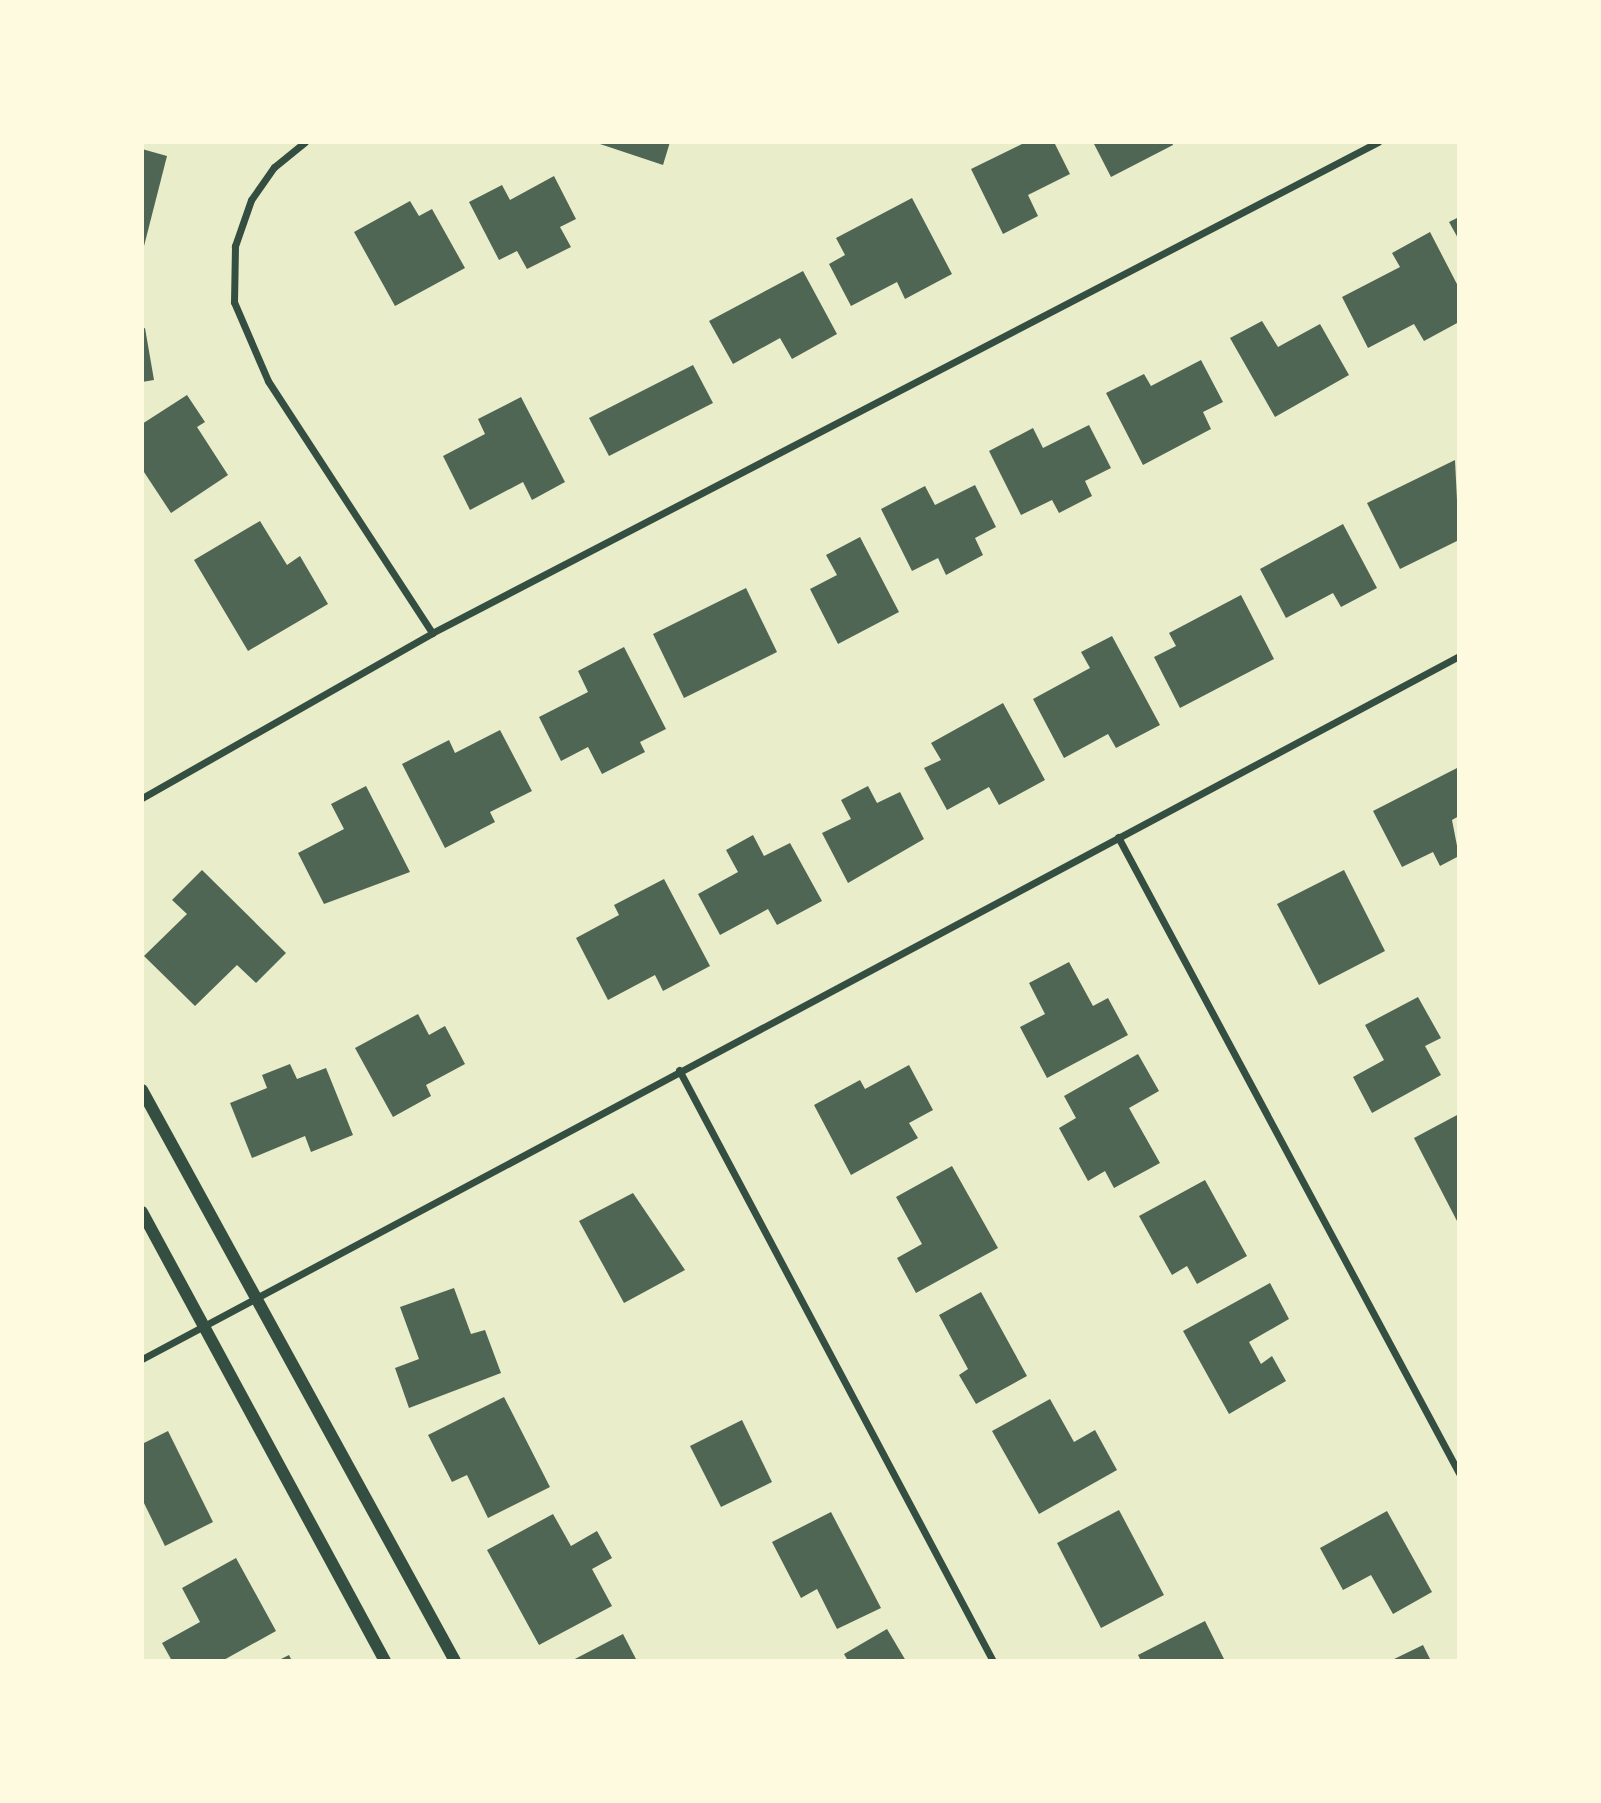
<!DOCTYPE html>
<style>
body{margin:0}
#map{position:relative;width:1601px;height:1803px;overflow:hidden;background:#e9edc9;font-family:Inter,sans-serif}
div>[style]{position:absolute}
[style*='--x']{left:calc(var(--x)*1px);top:calc(var(--y)*1px);width:calc(var(--w)*1px);rotate:calc(var(--a)*1deg)}
.building>*{inset:0;background:#4f6655}
.minor>*{height:7px;margin:-3.5px;padding:0 3.5px;transform-origin:3.5px;border-radius:3.5px;background:#344e41}
.tertiary>*{height:12px;margin:-6px;padding:0 6px;transform-origin:6px;border-radius:6px;background:#344e41}
span{translate:-50% -50%;white-space:nowrap;text-align:center;line-height:1.15;-webkit-text-stroke:5px #fefae0;paint-order:stroke}
.frame{position:absolute;inset:0;border:144px solid #fefae0;pointer-events:none}
</style>
<div id="map">
<div class="building">
<i style="clip-path:polygon(594px 142px,670px 142px,663px 165px)"></i>
<i style="clip-path:polygon(1026px 142px,1054px 142px,1070px 174px,1028px 195px,1038px 216px,1003px 234px,971px 169px)"></i>
<i style="clip-path:polygon(1093px 142px,1172px 142px,1173px 145px,1111px 177px)"></i>
<i style="clip-path:polygon(142px 149px,167px 156px,143px 250px,142px 250px)"></i>
<i style="clip-path:polygon(554px 176px,576px 219px,560px 227px,571px 247px,527px 269px,517px 251px,499px 260px,469px 202px,502px 185px,510px 200px)"></i>
<i style="clip-path:polygon(912px 198px,952px 274px,905px 299px,897px 282px,851px 306px,829px 264px,845px 255px,836px 238px)"></i>
<i style="clip-path:polygon(410px 201px,419px 216px,432px 209px,465px 268px,395px 306px,354px 232px)"></i>
<i style="clip-path:polygon(1459px 217px,1459px 240px,1449px 222px)"></i>
<i style="clip-path:polygon(1430px 232px,1459px 288px,1459px 322px,1424px 341px,1414px 324px,1368px 348px,1342px 297px,1400px 267px,1392px 253px)"></i>
<i style="clip-path:polygon(803px 271px,837px 334px,792px 359px,780px 338px,733px 364px,709px 321px)"></i>
<i style="clip-path:polygon(1262px 321px,1278px 347px,1320px 324px,1349px 375px,1275px 417px,1230px 338px)"></i>
<i style="clip-path:polygon(145px 328px,154px 380px,142px 382px,142px 329px)"></i>
<i style="clip-path:polygon(1201px 360px,1223px 402px,1203px 412px,1211px 429px,1143px 465px,1106px 393px,1144px 374px,1151px 386px)"></i>
<i style="clip-path:polygon(693px 365px,713px 403px,609px 456px,589px 418px)"></i>
<i style="clip-path:polygon(187px 395px,205px 422px,197px 427px,228px 475px,171px 513px,142px 469px,142px 424px)"></i>
<i style="clip-path:polygon(521px 397px,565px 482px,532px 500px,523px 482px,470px 510px,443px 456px,485px 434px,478px 419px)"></i>
<i style="clip-path:polygon(1089px 425px,1111px 468px,1085px 481px,1092px 496px,1059px 513px,1052px 500px,1021px 515px,989px 451px,1033px 428px,1043px 448px)"></i>
<i style="clip-path:polygon(1455px 460px,1459px 540px,1400px 569px,1367px 503px)"></i>
<i style="clip-path:polygon(975px 485px,996px 527px,975px 538px,983px 555px,946px 575px,938px 558px,912px 571px,881px 509px,925px 486px,935px 505px)"></i>
<i style="clip-path:polygon(260px 521px,287px 565px,300px 556px,328px 604px,248px 651px,194px 560px)"></i>
<i style="clip-path:polygon(1343px 524px,1377px 588px,1341px 607px,1333px 593px,1286px 618px,1260px 569px)"></i>
<i style="clip-path:polygon(860px 537px,899px 612px,838px 644px,810px 589px,837px 575px,826px 555px)"></i>
<i style="clip-path:polygon(746px 588px,777px 652px,684px 698px,653px 634px)"></i>
<i style="clip-path:polygon(1241px 595px,1274px 659px,1180px 708px,1154px 657px,1176px 646px,1169px 633px)"></i>
<i style="clip-path:polygon(1112px 636px,1160px 725px,1116px 748px,1108px 734px,1064px 758px,1033px 699px,1090px 668px,1081px 652px)"></i>
<i style="clip-path:polygon(624px 647px,666px 729px,640px 742px,645px 752px,602px 774px,588px 747px,561px 761px,539px 717px,588px 692px,578px 671px)"></i>
<i style="clip-path:polygon(1003px 703px,1045px 780px,999px 805px,989px 787px,947px 810px,924px 768px,941px 760px,931px 743px)"></i>
<i style="clip-path:polygon(500px 730px,532px 791px,490px 812px,495px 822px,445px 848px,402px 764px,449px 740px,455px 753px)"></i>
<i style="clip-path:polygon(1459px 767px,1459px 816px,1452px 820px,1459px 856px,1440px 866px,1433px 852px,1402px 867px,1373px 811px)"></i>
<i style="clip-path:polygon(366px 786px,410px 872px,324px 904px,298px 853px,344px 829px,331px 804px)"></i>
<i style="clip-path:polygon(868px 786px,877px 803px,900px 792px,924px 839px,848px 883px,822px 833px,851px 819px,841px 800px)"></i>
<i style="clip-path:polygon(753px 835px,764px 856px,790px 843px,822px 901px,777px 925px,768px 909px,720px 935px,698px 894px,738px 872px,726px 850px)"></i>
<i style="clip-path:polygon(202px 870px,286px 953px,256px 983px,237px 965px,195px 1006px,144px 956px,187px 914px,172px 900px)"></i>
<i style="clip-path:polygon(1344px 870px,1385px 951px,1319px 985px,1277px 904px)"></i>
<i style="clip-path:polygon(664px 879px,710px 966px,663px 991px,655px 975px,608px 1000px,576px 938px,619px 915px,614px 905px)"></i>
<i style="clip-path:polygon(1069px 962px,1093px 1006px,1108px 998px,1128px 1035px,1047px 1078px,1020px 1027px,1045px 1014px,1029px 983px)"></i>
<i style="clip-path:polygon(1418px 997px,1441px 1038px,1425px 1046px,1441px 1075px,1372px 1113px,1353px 1077px,1384px 1060px,1365px 1025px)"></i>
<i style="clip-path:polygon(418px 1014px,429px 1035px,445px 1026px,465px 1064px,426px 1085px,431px 1096px,393px 1117px,355px 1048px)"></i>
<i style="clip-path:polygon(1138px 1054px,1159px 1091px,1129px 1108px,1160px 1163px,1114px 1188px,1105px 1171px,1088px 1181px,1059px 1128px,1076px 1118px,1064px 1096px)"></i>
<i style="clip-path:polygon(290px 1064px,297px 1079px,326px 1068px,353px 1135px,311px 1152px,305px 1136px,252px 1158px,230px 1103px,267px 1088px,262px 1075px)"></i>
<i style="clip-path:polygon(909px 1065px,933px 1110px,909px 1123px,918px 1138px,851px 1175px,814px 1105px,860px 1080px,865px 1089px)"></i>
<i style="clip-path:polygon(1459px 1114px,1459px 1220px,1457px 1221px,1414px 1138px)"></i>
<i style="clip-path:polygon(952px 1166px,998px 1248px,916px 1293px,897px 1258px,922px 1244px,896px 1197px)"></i>
<i style="clip-path:polygon(1205px 1180px,1247px 1256px,1197px 1284px,1187px 1266px,1172px 1275px,1139px 1216px)"></i>
<i style="clip-path:polygon(633px 1193px,685px 1270px,624px 1303px,579px 1221px)"></i>
<i style="clip-path:polygon(1270px 1283px,1289px 1319px,1249px 1342px,1261px 1364px,1272px 1356px,1286px 1381px,1229px 1414px,1183px 1331px)"></i>
<i style="clip-path:polygon(454px 1288px,471px 1334px,485px 1330px,501px 1373px,409px 1408px,395px 1368px,419px 1359px,400px 1307px)"></i>
<i style="clip-path:polygon(981px 1292px,1027px 1376px,976px 1404px,959px 1375px,968px 1369px,939px 1315px)"></i>
<i style="clip-path:polygon(504px 1397px,550px 1487px,488px 1518px,467px 1475px,452px 1482px,428px 1435px)"></i>
<i style="clip-path:polygon(1050px 1399px,1074px 1442px,1095px 1430px,1117px 1470px,1039px 1514px,992px 1431px)"></i>
<i style="clip-path:polygon(742px 1420px,772px 1482px,721px 1507px,690px 1446px)"></i>
<i style="clip-path:polygon(168px 1431px,213px 1522px,165px 1546px,142px 1499px,142px 1444px)"></i>
<i style="clip-path:polygon(1119px 1510px,1164px 1595px,1101px 1628px,1057px 1543px)"></i>
<i style="clip-path:polygon(1387px 1511px,1432px 1592px,1393px 1614px,1371px 1575px,1343px 1590px,1320px 1548px)"></i>
<i style="clip-path:polygon(831px 1512px,881px 1608px,837px 1629px,817px 1589px,801px 1598px,772px 1542px)"></i>
<i style="clip-path:polygon(553px 1514px,571px 1546px,597px 1531px,612px 1558px,592px 1569px,612px 1606px,539px 1645px,487px 1550px)"></i>
<i style="clip-path:polygon(236px 1558px,276px 1631px,222px 1661px,172px 1661px,162px 1643px,200px 1622px,182px 1588px)"></i>
<i style="clip-path:polygon(1205px 1621px,1225px 1661px,1141px 1661px,1138px 1655px)"></i>
<i style="clip-path:polygon(887px 1629px,906px 1661px,848px 1661px,844px 1654px)"></i>
<i style="clip-path:polygon(623px 1634px,637px 1661px,571px 1661px)"></i>
<i style="clip-path:polygon(1423px 1645px,1431px 1661px,1390px 1661px)"></i>
<i style="clip-path:polygon(289px 1655px,292px 1661px,277px 1661px)"></i>
</div>
<div class="minor">
<i style="--x:305;--y:142;--w:40;--a:141"></i>
<i style="--x:274;--y:167;--w:40;--a:124.9"></i>
<i style="--x:251;--y:200;--w:49;--a:109.2"></i>
<i style="--x:235;--y:246;--w:56;--a:91"></i>
<i style="--x:234;--y:302;--w:86;--a:66.7"></i>
<i style="--x:268;--y:381;--w:301;--a:56.9"></i>
<i style="--x:142;--y:798;--w:334;--a:-29.6"></i>
<i style="--x:432;--y:633;--w:1066;--a:-27.43"></i>
<i style="--x:1118;--y:837;--w:722;--a:61.8"></i>
<i style="--x:679;--y:1070;--w:669;--a:62.02"></i>
<i style="--x:142;--y:1359;--w:1493;--a:-28.09"></i>
</div>
<div class="tertiary">
<i style="--x:142;--y:1090;--w:651;--a:61.27"></i>
<i style="--x:142;--y:1212;--w:511;--a:61.58"></i>
</div>
<div class="frame"></div>
</div>
